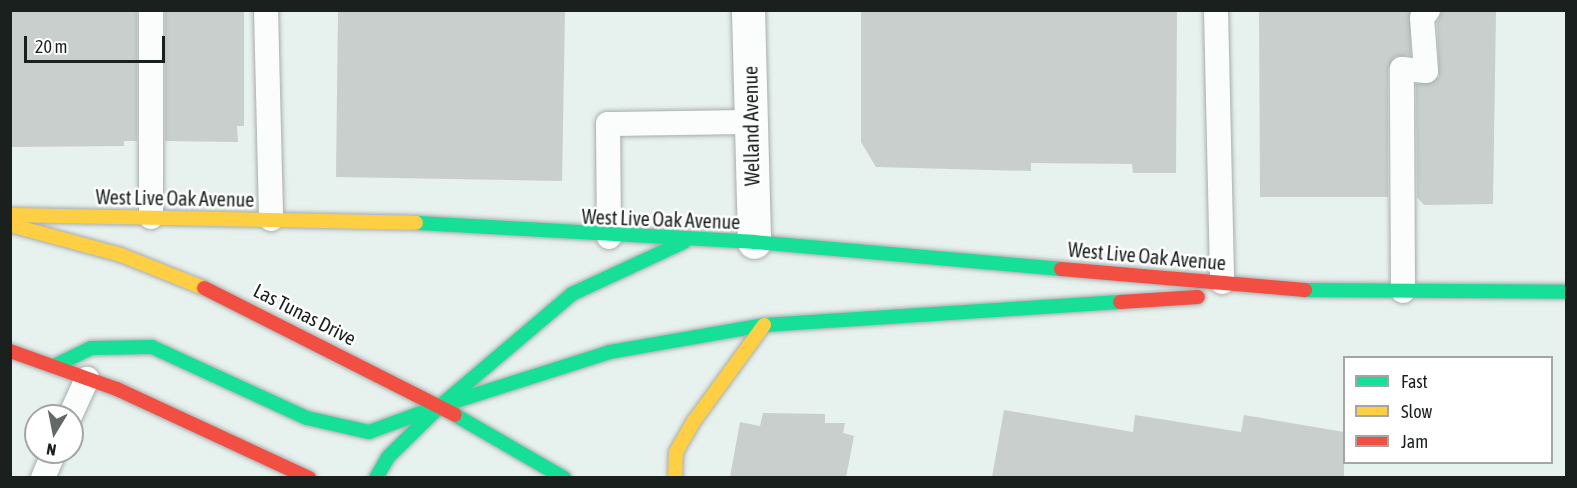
<!DOCTYPE html>
<style>
body{margin:0}
#map{position:relative;width:1577px;height:488px;overflow:hidden;background:#e7f1ee;font-family:"Asap Condensed",sans-serif}
div>[style]{position:absolute}
[style*='--x']{left:calc(var(--x)*1px);top:calc(var(--y)*1px);width:calc(var(--w)*1px);rotate:calc(var(--a)*1deg)}
.building>*{inset:0;background:#c8cfcd}
.roads{filter:drop-shadow(0 0 2px #a7aead) drop-shadow(0 0 2px #a7aead)}
.lane>*{height:24px;margin:-12px;padding:0 12px;transform-origin:12px;border-radius:12px;background:#fbfdfc}
.street>*{height:33px;margin:-16.5px;padding:0 16.5px;transform-origin:16.5px;border-radius:16.5px;background:#fbfdfc}
.fast>*{height:14px;margin:-7px;padding:0 7px;transform-origin:7px;border-radius:7px;background:#16e098}
.slow>*{height:14px;margin:-7px;padding:0 7px;transform-origin:7px;border-radius:7px;background:#ffcf43}
.jam>*{height:14px;margin:-7px;padding:0 7px;transform-origin:7px;border-radius:7px;background:#f24e42}
span{translate:-50% -50%;white-space:nowrap;text-align:center;line-height:1.15;-webkit-text-stroke:5px #fff;paint-order:stroke}
.street-label{font-size:20px;color:#1a201e}
.frame{position:absolute;inset:0;border:12px solid #1a201e;pointer-events:none}
.legend{position:absolute;left:1343px;top:356px;width:210px;height:108px;box-sizing:border-box;background:#fff;border:2px solid #a3a6a5;margin:0;padding:8px 10px;list-style:none;font-size:18px;color:#1a201e}
.legend li{display:flex;align-items:center;gap:12px;height:30px}
.legend b{width:30px;border:2px solid #a3a6a5}
.north{position:absolute;left:24px;top:404px;width:60px;height:60px;box-sizing:border-box;background:#fff;border:2px solid #a3a6a5;border-radius:50%;rotate:190deg;font-size:16px;font-weight:700;line-height:24px;text-align:center;color:#1a201e}
.north::after{content:'';display:block;margin:auto;width:21px;height:27px;background:#626967;clip-path:polygon(50% 0,100% 100%,50% 72%,0 100%)}
.scale{position:absolute;left:24px;top:36px;width:141px;height:27px;box-sizing:border-box;border:3px solid #1a201e;border-top:0;padding-left:8px;font-size:18px;line-height:21px;white-space:nowrap;color:#1a201e;-webkit-text-stroke:4px #fff;paint-order:stroke}
</style>
<div id="map">
<div class="building">
<i style="clip-path:polygon(10px 10px,137px 10px,137px 141px,124px 141px,124px 146px,10px 147px)"></i>
<i style="clip-path:polygon(165px 10px,244px 10px,244px 126px,237px 126px,238px 142px,165px 141px)"></i>
<i style="clip-path:polygon(338px 10px,565px 10px,562px 181px,336px 177px)"></i>
<i style="clip-path:polygon(861px 10px,1177px 10px,1176px 173px,1133px 173px,1132px 164px,1031px 163px,1031px 171px,876px 167px,861px 142px)"></i>
<i style="clip-path:polygon(1259px 10px,1410px 10px,1411px 55px,1395px 57px,1388px 69px,1388px 197px,1260px 197px)"></i>
<i style="clip-path:polygon(1442px 10px,1496px 10px,1493px 204px,1424px 205px,1417px 197px,1416px 84px,1439px 77px,1437px 22px)"></i>
<i style="clip-path:polygon(1004px 410px,1133px 432px,1135px 415px,1241px 432px,1244px 415px,1344px 432px,1344px 477px,992px 477px)"></i>
<i style="clip-path:polygon(763px 413px,825px 414px,825px 423px,845px 423px,843px 433px,854px 436px,846px 477px,730px 477px,740px 422px,760px 426px)"></i>
</div>
<div class="roads">
<div class="lane">
<i style="--x:151;--y:10;--w:207;--a:90"></i>
<i style="--x:266;--y:10;--w:209;--a:88.6"></i>
<i style="--x:1216;--y:10;--w:272;--a:88.7"></i>
<i style="--x:609;--y:237;--w:113;--a:-90.5"></i>
<i style="--x:608;--y:124;--w:143;--a:-0.8"></i>
<i style="--x:1403;--y:291;--w:222;--a:-90.3"></i>
<i style="--x:1402;--y:69;--w:24;--a:5"></i>
<i style="--x:1426;--y:71;--w:53;--a:-94.3"></i>
<i style="--x:1422;--y:18;--w:10;--a:-53"></i>
<i style="--x:70;--y:416;--w:41;--a:-65.3"></i>
<i style="--x:43;--y:478;--w:28;--a:-67"></i>
</div>
<div class="street">
<i style="--x:748;--y:10;--w:232;--a:88.5"></i>
</div>
<div class="fast">
<i style="--x:416;--y:223;--w:339;--a:3.2"></i>
<i style="--x:754;--y:242;--w:308;--a:5"></i>
<i style="--x:1305;--y:290;--w:261;--a:0.4"></i>
<i style="--x:54;--y:366;--w:41;--a:-25.9"></i>
<i style="--x:91;--y:348;--w:61;--a:-0.9"></i>
<i style="--x:152;--y:347;--w:170;--a:24.6"></i>
<i style="--x:307;--y:418;--w:64;--a:12.7"></i>
<i style="--x:369;--y:432;--w:76;--a:-20.1"></i>
<i style="--x:440;--y:406;--w:178;--a:-17.6"></i>
<i style="--x:610;--y:352;--w:156;--a:-9.9"></i>
<i style="--x:764;--y:325;--w:357;--a:-3.7"></i>
<i style="--x:455;--y:415;--w:126;--a:30"></i>
<i style="--x:376;--y:478;--w:24;--a:-60"></i>
<i style="--x:388;--y:457;--w:73;--a:-44.4"></i>
<i style="--x:440;--y:406;--w:173;--a:-40.3"></i>
<i style="--x:572;--y:294;--w:123;--a:-24.9"></i>
</div>
<div class="slow">
<i style="--x:10;--y:215;--w:406;--a:1.1"></i>
<i style="--x:10;--y:225;--w:115;--a:15.1"></i>
<i style="--x:121;--y:255;--w:89;--a:21.7"></i>
<i style="--x:675;--y:478;--w:26;--a:-88"></i>
<i style="--x:676;--y:452;--w:36;--a:-60"></i>
<i style="--x:694;--y:421;--w:119;--a:-53.9"></i>
</div>
<div class="jam">
<i style="--x:1061;--y:269;--w:245;--a:4.9"></i>
<i style="--x:204;--y:288;--w:281;--a:26.8"></i>
<i style="--x:1120;--y:302;--w:78;--a:-3.7"></i>
<i style="--x:10;--y:351;--w:114;--a:19.6"></i>
<i style="--x:117;--y:389;--w:212;--a:24.9"></i>
</div>
</div>
<div class="street-label">
<span style="left:751px;top:126px;rotate:-91deg">Welland Avenue</span>
<span style="left:175px;top:198px;rotate:1deg">West Live Oak Avenue</span>
<span style="left:661px;top:219px;rotate:2deg">West Live Oak Avenue</span>
<span style="left:1147px;top:256px;rotate:5deg">West Live Oak Avenue</span>
<span style="left:305px;top:314px;rotate:27deg">Las Tunas Drive</span>
</div>
<div class="frame"></div>
<ul class="legend">
<li><b style="height:8px;background:#16e098"></b>Fast</li>
<li><b style="height:8px;background:#ffcf43"></b>Slow</li>
<li><b style="height:8px;background:#f24e42"></b>Jam</li>
</ul>
<div class="north">N</div>
<div class="scale">20 m</div>
</div>
